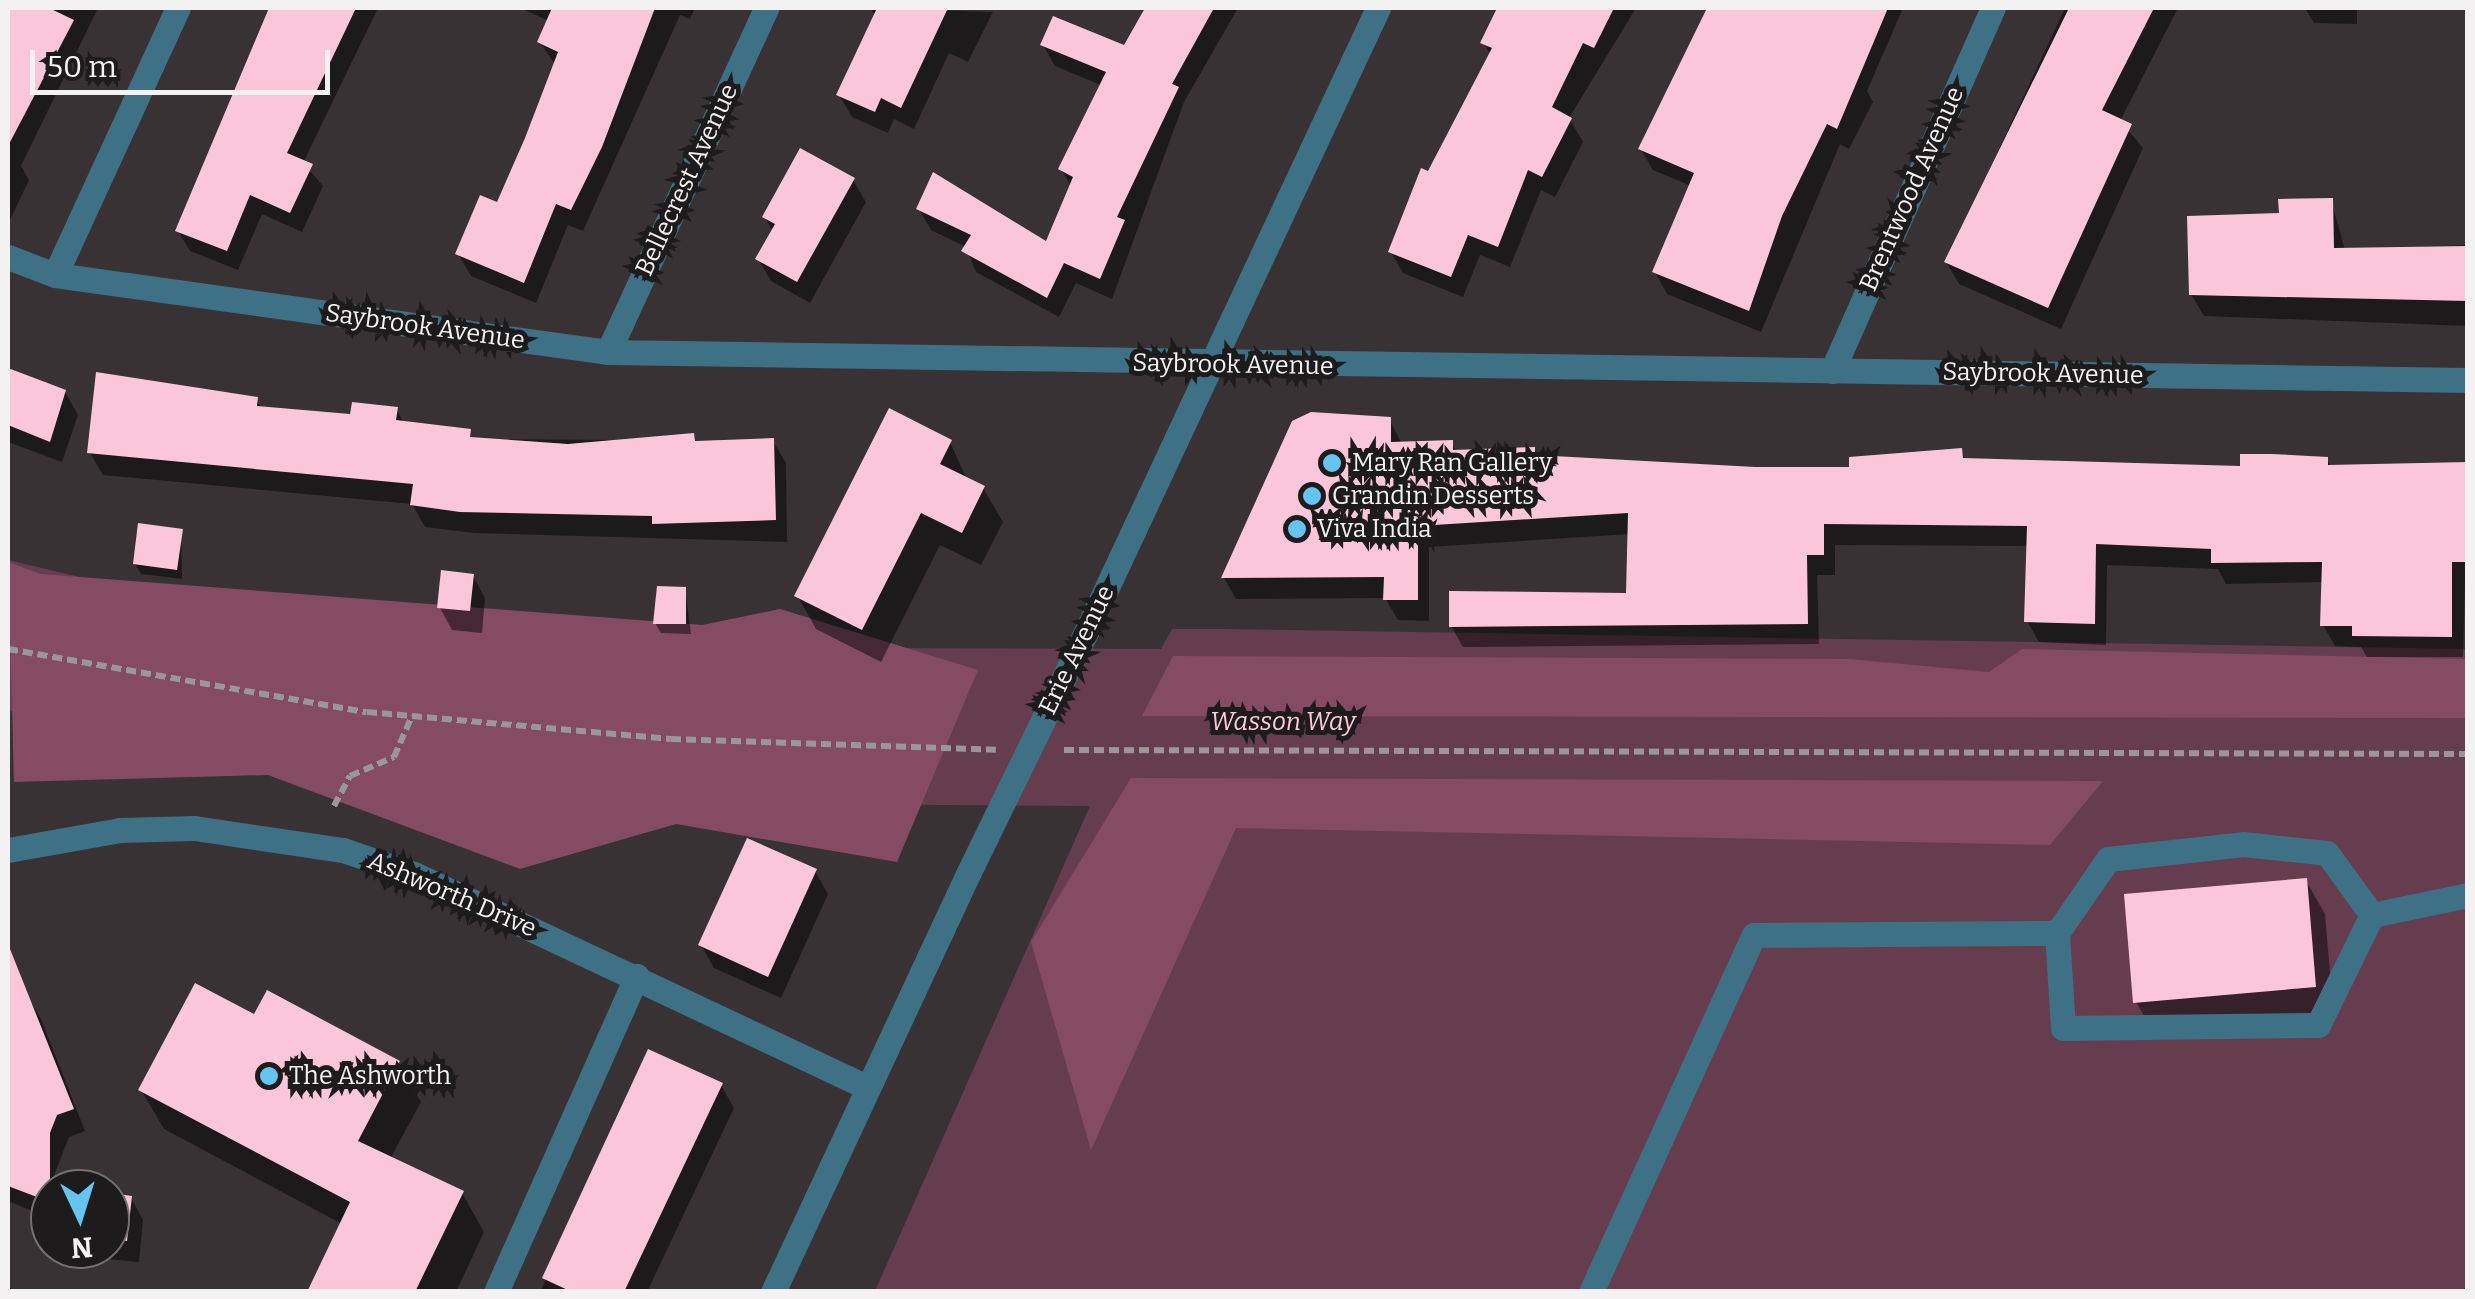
<!DOCTYPE html>
<style>
body{margin:0}
#map{position:relative;width:2475px;height:1299px;overflow:hidden;background:#383234;font-family:Bitter,serif}
div>[style]{position:absolute}
[style*='--x']{left:calc(var(--x)*1px);top:calc(var(--y)*1px);width:calc(var(--w)*1px);rotate:calc(var(--a)*1deg)}
.green>*{inset:0;background:#663d4e}
.forest>*{inset:0;background:#844b63}
.shadow>*{inset:0;background:#0007}
.building>*{inset:0;background:#fcc6da}
.path>*{height:6px;margin-top:-3px;transform-origin:0;background:repeating-linear-gradient(90deg,#9b9798 0 10px,transparent 0 15px)}
.minor>*{height:25px;margin:-12.5px;padding:0 12.5px;transform-origin:12.5px;border-radius:12.5px;background:#3e7086}
.minor-bridge>*{height:25px;margin:-12.5px;padding:0 12.5px;transform-origin:12.5px;border-radius:12.5px;background:#3e7086}
.dots>*{width:28px;height:28px;translate:-50% -50%;box-sizing:border-box;border:5px solid #1d1b1c;border-radius:50%}
span{translate:-50% -50%;white-space:nowrap;text-align:center;line-height:1.15;-webkit-text-stroke:10px #1d1b1c;paint-order:stroke}
.street-label{font-size:25px;color:#f4f1f2}
.poi-label{font-size:25px;color:#f4f1f2}
.left{translate:0 -50%;text-align:left}
.park-label{font-size:25px;color:#ffc8dc;font-style:italic}
.frame{position:absolute;inset:0;border:10px solid #f4f1f2;pointer-events:none}
.north{position:absolute;left:30px;top:1169px;width:100px;height:100px;box-sizing:border-box;background:#1d1b1c;border:2px solid #737172;border-radius:50%;rotate:176deg;font-size:28px;font-weight:700;line-height:40px;text-align:center;color:#f4f1f2}
.north::after{content:'';display:block;margin:auto;width:35px;height:45px;background:#65c5ee;clip-path:polygon(50% 0,100% 100%,50% 72%,0 100%)}
.scale{position:absolute;left:30px;top:50px;width:300px;height:45px;box-sizing:border-box;border:5px solid #f4f1f2;border-top:0;padding-left:12px;font-size:30px;line-height:35px;white-space:nowrap;color:#f4f1f2;-webkit-text-stroke:8px #1d1b1c;paint-order:stroke}
</style>
<div id="map">
<div class="green">
<i style="clip-path:polygon(8px 560px,105px 583px,793px 648px,1161px 649px,1172px 629px,1226px 629px,2467px 649px,2467px 1291px,875px 1291px,1090px 806px,792px 804px,8px 711px)"></i>
</div>
<div class="forest">
<i style="clip-path:polygon(8px 562px,41px 574px,702px 625px,780px 609px,978px 670px,897px 862px,676px 824px,520px 869px,268px 775px,14px 782px)"></i>
<i style="clip-path:polygon(2022px 649px,2467px 659px,2467px 718px,1142px 716px,1173px 656px,1849px 659px,1989px 672px)"></i>
<i style="clip-path:polygon(1131px 778px,2103px 781px,2050px 845px,1236px 828px,1091px 1150px,1031px 942px)"></i>
</div>
<div class="shadow">
<i style="clip-path:polygon(8px 8px,98px 8px,21px 166px,29px 180px,9px 222px)"></i>
<i style="clip-path:polygon(273px 8px,378px 8px,303px 163px,323px 186px,302px 232px,262px 214px,238px 270px,190px 251px,178px 231px)"></i>
<i style="clip-path:polygon(520px 8px,695px 8px,690px 19px,680px 15px,583px 231px,568px 225px,536px 303px,471px 276px,458px 254px,498px 206px,555px 65px,540px 42px,549px 21px)"></i>
<i style="clip-path:polygon(870px 8px,993px 12px,968px 62px,949px 53px,914px 129px,894px 119px,888px 133px,852px 117px,839px 95px,876px 17px)"></i>
<i style="clip-path:polygon(1148px 8px,1238px 8px,1184px 102px,1112px 299px,1076px 283px,1059px 317px,976px 272px,966px 247px,931px 230px,919px 209px,1047px 244px,1072px 188px,1061px 169px,1103px 86px,1055px 66px,1043px 45px,1125px 48px)"></i>
<i style="clip-path:polygon(1499px 8px,1636px 8px,1569px 118px,1583px 142px,1555px 197px,1541px 190px,1510px 267px,1480px 255px,1463px 297px,1403px 273px,1390px 251px,1491px 56px,1483px 42px)"></i>
<i style="clip-path:polygon(1708px 8px,1903px 8px,1867px 91px,1873px 102px,1849px 149px,1840px 144px,1761px 332px,1667px 294px,1655px 272px,1691px 186px,1653px 170px,1640px 148px)"></i>
<i style="clip-path:polygon(2065px 8px,2178px 8px,2120px 121px,2143px 148px,2061px 329px,1959px 284px,1946px 262px)"></i>
<i style="clip-path:polygon(2305px 8px,2357px 8px,2357px 24px,2314px 23px)"></i>
<i style="clip-path:polygon(853px 180px,866px 202px,810px 303px,771px 281px,758px 259px,773px 232px,765px 217px)"></i>
<i style="clip-path:polygon(2331px 200px,2345px 250px,2468px 245px,2468px 326px,2204px 316px,2191px 294px,2281px 216px)"></i>
<i style="clip-path:polygon(8px 371px,65px 392px,78px 415px,62px 462px,8px 442px)"></i>
<i style="clip-path:polygon(256px 399px,262px 409px,352px 417px,396px 409px,404px 423px,474px 439px,773px 441px,786px 463px,787px 542px,474px 533px,425px 527px,412px 504px,103px 475px,90px 453px)"></i>
<i style="clip-path:polygon(1389px 419px,1402px 444px,1451px 442px,1457px 453px,1534px 449px,1538px 457px,1755px 469px,1852px 469px,1961px 451px,1966px 461px,2242px 468px,2327px 460px,2332px 468px,2468px 471px,2463px 657px,2367px 657px,2361px 647px,2335px 646px,2323px 625px,2324px 582px,2226px 584px,2218px 569px,2107px 565px,2106px 645px,2039px 642px,2027px 621px,2029px 546px,1835px 545px,1835px 575px,1817px 575px,1819px 644px,1463px 647px,1451px 626px,1629px 595px,1630px 534px,1429px 547px,1429px 621px,1398px 620px,1385px 598px,1236px 599px,1224px 578px,1294px 423px)"></i>
<i style="clip-path:polygon(950px 442px,967px 480px,983px 488px,1003px 522px,981px 565px,940px 545px,881px 662px,816px 629px,797px 595px)"></i>
<i style="clip-path:polygon(181px 531px,182px 579px,141px 574px,135px 564px)"></i>
<i style="clip-path:polygon(473px 576px,485px 598px,482px 633px,452px 630px,440px 608px)"></i>
<i style="clip-path:polygon(685px 589px,691px 634px,661px 633px,655px 623px)"></i>
<i style="clip-path:polygon(815px 871px,828px 894px,781px 998px,714px 968px,701px 945px)"></i>
<i style="clip-path:polygon(2306px 881px,2325px 914px,2334px 1020px,2155px 1035px,2136px 1002px)"></i>
<i style="clip-path:polygon(8px 996px,11px 1003px,28px 997px,41px 1019px,85px 1131px,69px 1137px,39px 1214px,8px 1201px)"></i>
<i style="clip-path:polygon(649px 1052px,721px 1085px,734px 1108px,647px 1292px,540px 1292px)"></i>
<i style="clip-path:polygon(399px 1063px,421px 1102px,390px 1159px,462px 1193px,484px 1232px,456px 1292px,310px 1292px,342px 1224px,164px 1129px,141px 1090px)"></i>
<i style="clip-path:polygon(110px 1196px,131px 1198px,143px 1220px,139px 1262px,65px 1255px,110px 1249px)"></i>
</div>
<div class="building">
<i style="clip-path:polygon(8px 8px,49px 8px,74px 20px,8px 146px)"></i>
<i style="clip-path:polygon(269px 8px,356px 8px,287px 153px,313px 164px,290px 213px,250px 195px,227px 251px,175px 231px)"></i>
<i style="clip-path:polygon(552px 8px,655px 8px,602px 147px,571px 210px,556px 204px,524px 283px,455px 254px,480px 195px,497px 202px,525px 138px,558px 52px,537px 42px)"></i>
<i style="clip-path:polygon(877px 8px,948px 8px,901px 108px,881px 98px,875px 112px,836px 95px)"></i>
<i style="clip-path:polygon(1145px 8px,1214px 8px,1172px 84px,1179px 87px,1117px 217px,1125px 220px,1100px 279px,1064px 263px,1047px 298px,961px 251px,971px 235px,916px 209px,933px 172px,1046px 241px,1073px 177px,1058px 169px,1106px 72px,1040px 45px,1053px 16px,1124px 45px)"></i>
<i style="clip-path:polygon(1497px 8px,1614px 8px,1594px 48px,1583px 43px,1552px 107px,1572px 118px,1542px 177px,1528px 170px,1498px 247px,1468px 235px,1451px 277px,1388px 252px,1421px 168px,1428px 171px,1492px 48px,1480px 43px)"></i>
<i style="clip-path:polygon(1707px 8px,1888px 8px,1837px 129px,1827px 124px,1782px 216px,1749px 311px,1652px 272px,1694px 173px,1638px 149px)"></i>
<i style="clip-path:polygon(2069px 8px,2154px 8px,2102px 110px,2132px 124px,2048px 308px,1944px 262px)"></i>
<i style="clip-path:polygon(800px 148px,855px 178px,797px 282px,755px 259px,775px 224px,762px 217px)"></i>
<i style="clip-path:polygon(2333px 198px,2334px 248px,2468px 246px,2468px 301px,2189px 295px,2187px 216px,2279px 213px,2278px 199px)"></i>
<i style="clip-path:polygon(8px 368px,66px 390px,50px 442px,8px 425px)"></i>
<i style="clip-path:polygon(96px 372px,258px 397px,257px 406px,350px 414px,352px 402px,398px 407px,396px 420px,471px 429px,470px 437px,568px 444px,694px 433px,695px 441px,774px 438px,776px 520px,652px 524px,652px 516px,460px 512px,410px 505px,413px 484px,87px 453px)"></i>
<i style="clip-path:polygon(889px 408px,952px 440px,940px 464px,985px 486px,962px 533px,921px 513px,862px 630px,794px 596px)"></i>
<i style="clip-path:polygon(1311px 412px,1391px 417px,1391px 442px,1453px 440px,1453px 450px,1535px 447px,1535px 455px,1755px 467px,1849px 467px,1849px 457px,1962px 448px,1963px 458px,2031px 460px,2240px 466px,2240px 454px,2272px 454px,2328px 457px,2328px 465px,2468px 462px,2468px 562px,2452px 562px,2452px 637px,2352px 636px,2352px 626px,2320px 626px,2322px 562px,2211px 563px,2211px 549px,2096px 544px,2095px 624px,2024px 622px,2027px 526px,1824px 524px,1824px 555px,1807px 555px,1808px 624px,1449px 627px,1449px 591px,1626px 593px,1628px 513px,1418px 526px,1418px 600px,1383px 600px,1384px 577px,1221px 578px,1292px 421px)"></i>
<i style="clip-path:polygon(138px 523px,183px 529px,177px 570px,133px 564px)"></i>
<i style="clip-path:polygon(441px 570px,474px 574px,470px 611px,437px 608px)"></i>
<i style="clip-path:polygon(657px 586px,686px 587px,686px 624px,653px 624px)"></i>
<i style="clip-path:polygon(747px 838px,817px 869px,768px 977px,698px 945px)"></i>
<i style="clip-path:polygon(2307px 878px,2316px 987px,2133px 1003px,2124px 894px)"></i>
<i style="clip-path:polygon(8px 944px,74px 1109px,57px 1115px,50px 1133px,50px 1202px,8px 1186px)"></i>
<i style="clip-path:polygon(195px 983px,254px 1014px,267px 990px,400px 1061px,358px 1141px,464px 1191px,415px 1292px,307px 1292px,350px 1202px,138px 1090px)"></i>
<i style="clip-path:polygon(648px 1049px,723px 1083px,624px 1292px,572px 1292px,542px 1278px)"></i>
<i style="clip-path:polygon(110px 1193px,132px 1196px,127px 1241px,110px 1239px)"></i>
</div>
<div class="path">
<i style="--x:8;--y:649;--w:364;--a:10"></i>
<i style="--x:367;--y:712;--w:305;--a:5.1"></i>
<i style="--x:671;--y:739;--w:325;--a:1.9"></i>
<i style="--x:1064;--y:750;--w:1404;--a:0.16"></i>
<i style="--x:334;--y:806;--w:34;--a:-62"></i>
<i style="--x:350;--y:776;--w:48;--a:-23.4"></i>
<i style="--x:394;--y:757;--w:45;--a:-66.3"></i>
</div>
<div class="minor">
<i style="--x:8;--y:257;--w:50;--a:21"></i>
<i style="--x:55;--y:275;--w:558;--a:7.93"></i>
<i style="--x:608;--y:352;--w:1860;--a:0.86"></i>
<i style="--x:55;--y:275;--w:294;--a:-65.3"></i>
<i style="--x:608;--y:352;--w:379;--a:-65.3"></i>
<i style="--x:1832;--y:371;--w:397;--a:-66.1"></i>
<i style="--x:1087;--y:630;--w:687;--a:-64.93"></i>
<i style="--x:8;--y:850;--w:114;--a:-10.1"></i>
<i style="--x:120;--y:830;--w:74;--a:-1.5"></i>
<i style="--x:194;--y:828;--w:151;--a:8.4"></i>
<i style="--x:343;--y:850;--w:75;--a:18.7"></i>
<i style="--x:414;--y:874;--w:500;--a:25.2"></i>
<i style="--x:2057;--y:933;--w:90;--a:-55.4"></i>
<i style="--x:2108;--y:859;--w:136;--a:-6.3"></i>
<i style="--x:2243;--y:844;--w:84;--a:6.1"></i>
<i style="--x:2327;--y:853;--w:77;--a:54"></i>
<i style="--x:496;--y:1292;--w:346;--a:-66"></i>
<i style="--x:773;--y:1292;--w:461;--a:-65"></i>
<i style="--x:1591;--y:1292;--w:392;--a:-65.5"></i>
<i style="--x:1754;--y:935;--w:303;--a:-0.4"></i>
<i style="--x:2057;--y:933;--w:95;--a:86.4"></i>
<i style="--x:2063;--y:1028;--w:255;--a:-0.7"></i>
<i style="--x:2318;--y:1025;--w:123;--a:-63.9"></i>
<i style="--x:2372;--y:915;--w:98;--a:-11.8"></i>
</div>
<div class="minor-bridge">
<i style="--x:968;--y:874;--w:271;--a:-64"></i>
</div>
<div class="dots">
<i style="left:1332px;top:463px;background:#65c5ee"></i>
<i style="left:1312px;top:496px;background:#65c5ee"></i>
<i style="left:1297px;top:529px;background:#65c5ee"></i>
<i style="left:269px;top:1076px;background:#65c5ee"></i>
</div>
<div class="street-label">
<span style="left:687px;top:180px;rotate:-65deg">Bellecrest Avenue</span>
<span style="left:1912px;top:189px;rotate:-66deg">Brentwood Avenue</span>
<span style="left:425px;top:327px;rotate:8deg">Saybrook Avenue</span>
<span style="left:1233px;top:365px;rotate:1deg">Saybrook Avenue</span>
<span style="left:2043px;top:374px;rotate:1deg">Saybrook Avenue</span>
<span style="left:1077px;top:650px;rotate:-64deg">Erie Avenue</span>
<span style="left:452px;top:895px;rotate:23deg">Ashworth Drive</span>
</div>
<div class="poi-label">
<span class="left" style="left:1352px;top:463px">Mary Ran Gallery</span>
<span class="left" style="left:1332px;top:496px">Grandin Desserts</span>
<span class="left" style="left:1317px;top:529px">Viva India</span>
<span class="left" style="left:289px;top:1076px">The Ashworth</span>
</div>
<div class="park-label">
<span style="left:1283px;top:722px">Wasson Way</span>
</div>
<div class="frame"></div>
<div class="north">N</div>
<div class="scale">50 m</div>
</div>
